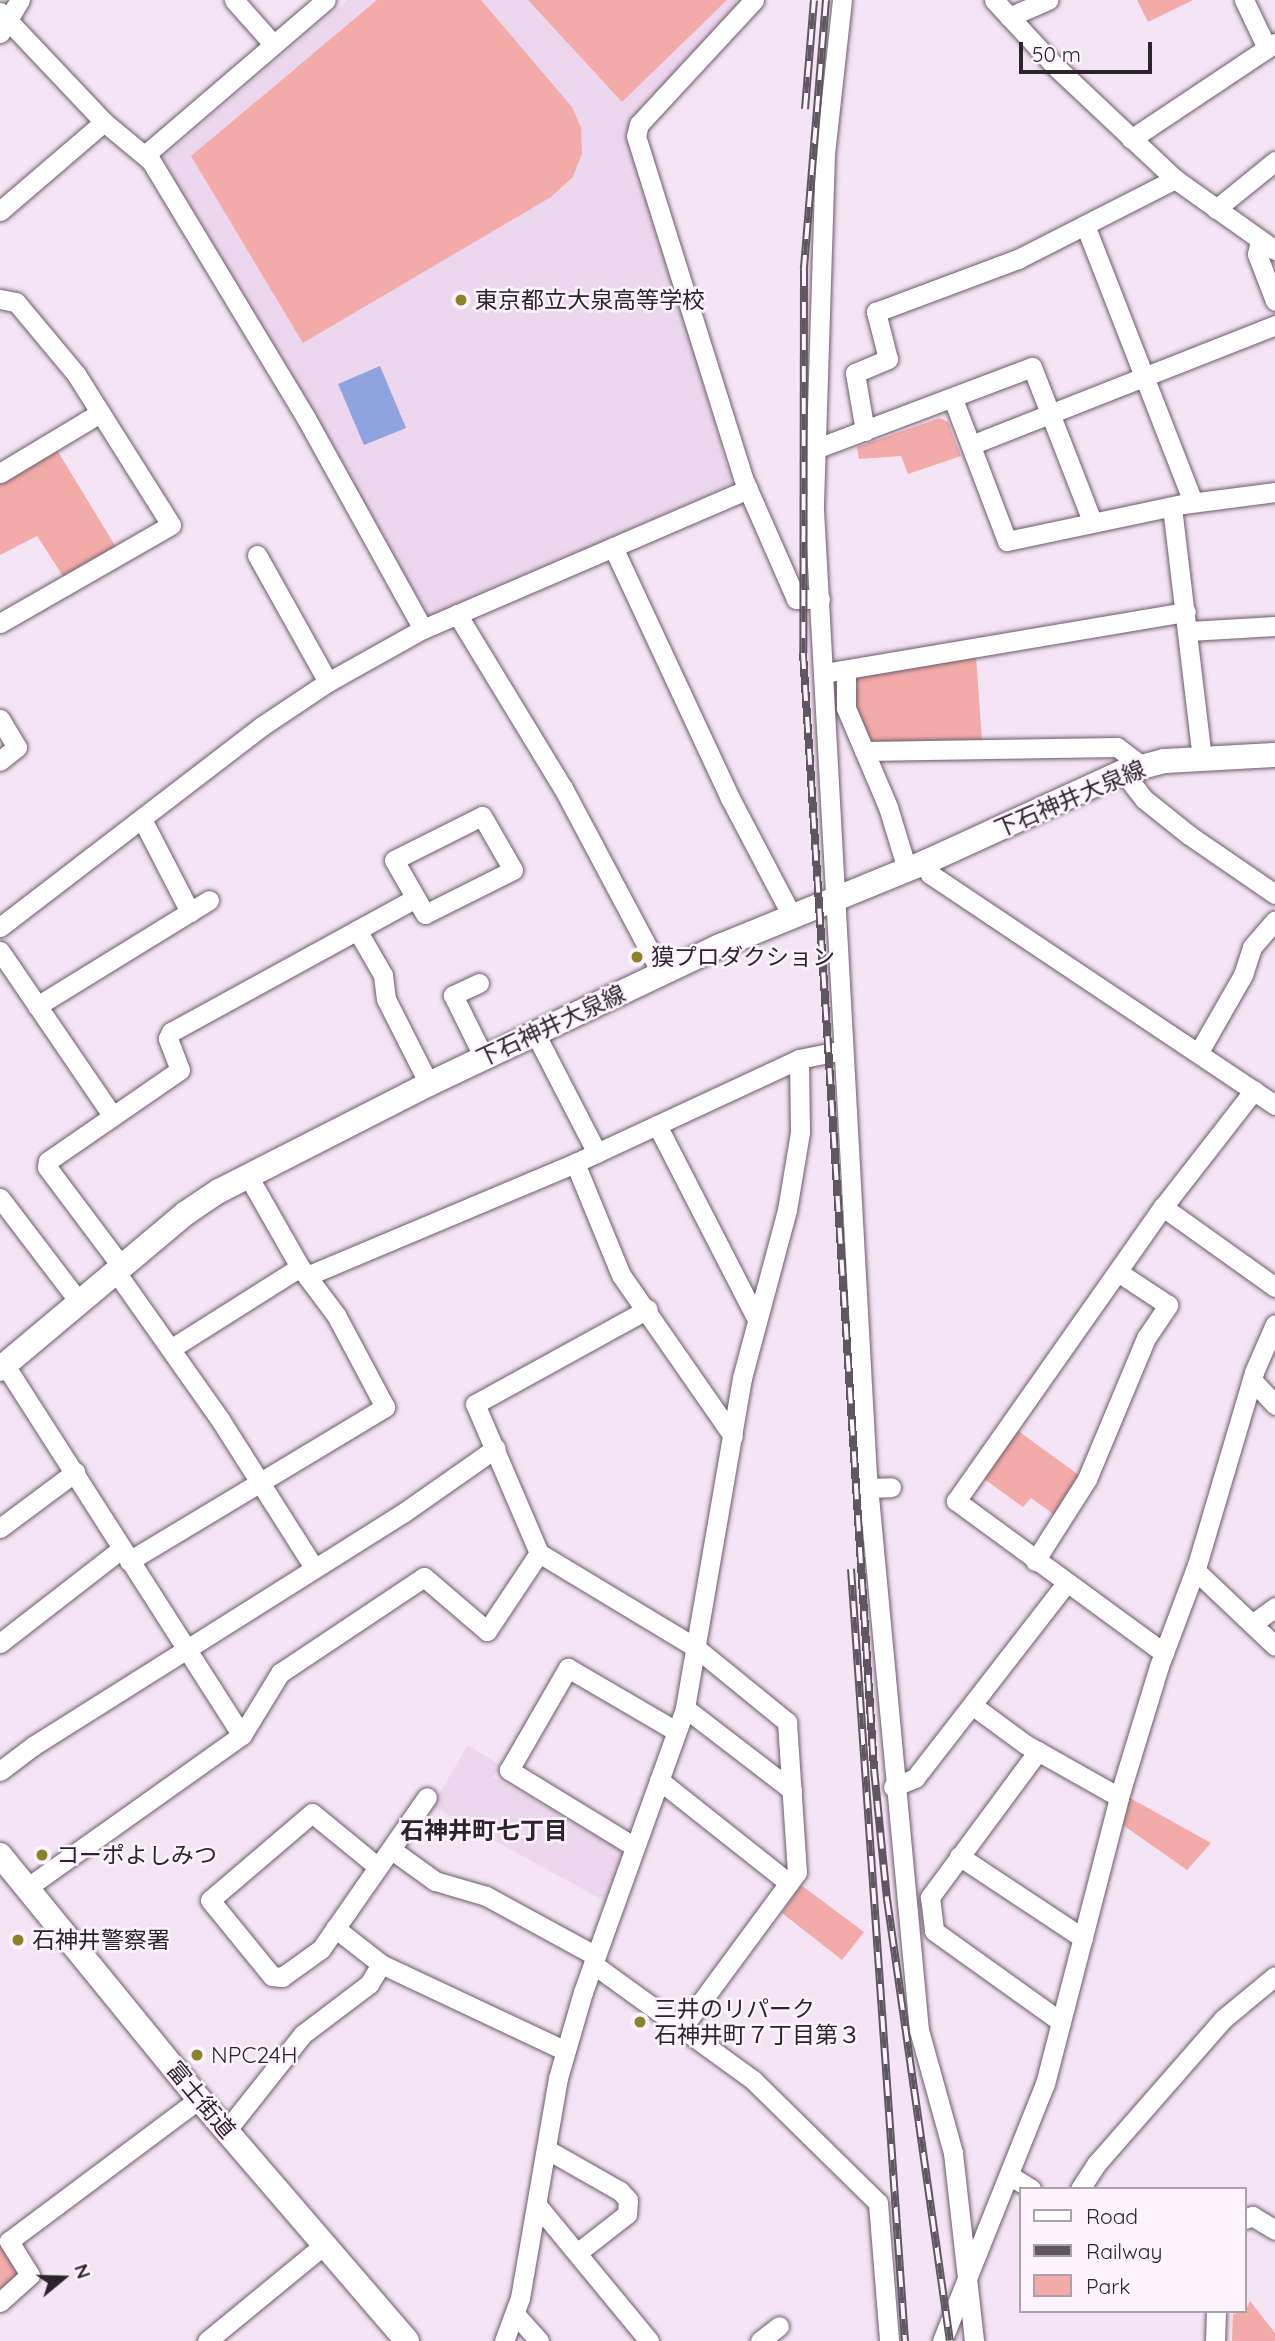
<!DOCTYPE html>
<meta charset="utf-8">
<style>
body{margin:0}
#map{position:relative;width:1275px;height:2341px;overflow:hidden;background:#f4e4f5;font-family:Quicksand,"Noto Sans JP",sans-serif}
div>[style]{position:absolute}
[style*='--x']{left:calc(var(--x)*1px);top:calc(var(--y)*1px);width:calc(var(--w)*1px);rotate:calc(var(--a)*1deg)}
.built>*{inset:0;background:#edd7ee}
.green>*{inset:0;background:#f3abaa}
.water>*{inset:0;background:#8ea3e0}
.roads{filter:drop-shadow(0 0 2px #6b5c6b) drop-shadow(0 0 2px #6b5c6b)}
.minor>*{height:19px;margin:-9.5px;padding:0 9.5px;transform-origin:9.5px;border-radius:9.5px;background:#fff}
.major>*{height:24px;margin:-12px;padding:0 12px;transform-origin:12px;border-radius:12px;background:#fff}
.rail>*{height:8px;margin-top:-4px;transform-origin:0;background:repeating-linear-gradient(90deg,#fef3fe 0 16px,#5f5760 0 32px);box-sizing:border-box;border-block:2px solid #5f5760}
.dots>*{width:19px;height:19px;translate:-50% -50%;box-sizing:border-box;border:4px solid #fef3fe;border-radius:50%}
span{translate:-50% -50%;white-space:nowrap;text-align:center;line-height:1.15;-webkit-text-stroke:5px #fef3fe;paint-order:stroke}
.poi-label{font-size:23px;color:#2b252b}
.left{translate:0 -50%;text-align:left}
.street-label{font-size:23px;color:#2b252b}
.neighbourhood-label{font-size:24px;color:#2b252b;font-weight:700}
.legend{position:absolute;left:1019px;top:2187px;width:228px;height:126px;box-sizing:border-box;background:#fef3fe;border:2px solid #aaa1aa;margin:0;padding:9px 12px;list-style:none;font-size:21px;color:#2b252b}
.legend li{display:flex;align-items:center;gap:14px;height:35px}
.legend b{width:35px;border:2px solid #aaa1aa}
.north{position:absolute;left:28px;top:2243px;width:70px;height:70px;-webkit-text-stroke:5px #fef3fe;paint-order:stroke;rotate:71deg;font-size:19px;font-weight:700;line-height:28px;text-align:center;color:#2b252b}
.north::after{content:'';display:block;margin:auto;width:24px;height:32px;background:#2b252b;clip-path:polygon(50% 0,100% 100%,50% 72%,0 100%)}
.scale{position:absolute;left:1019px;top:42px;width:133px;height:32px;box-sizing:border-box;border:4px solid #2b252b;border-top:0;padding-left:9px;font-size:21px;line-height:24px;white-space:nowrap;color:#2b252b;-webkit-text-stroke:5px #fef3fe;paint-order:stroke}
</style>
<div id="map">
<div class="built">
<i style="clip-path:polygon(347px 0,745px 0,629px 128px,732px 484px,430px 619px,423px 617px,163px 166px,164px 157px)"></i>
<i style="clip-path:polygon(468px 1745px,500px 1765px,493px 1777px,618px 1848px,623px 1856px,606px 1902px,432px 1806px)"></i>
</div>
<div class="green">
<i style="clip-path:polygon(377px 0,481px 0,572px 107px,581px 128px,582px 153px,573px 177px,551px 197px,303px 343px,191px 156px)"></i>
<i style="clip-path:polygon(528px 0,727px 0,622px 102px)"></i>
<i style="clip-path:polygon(1137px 0,1193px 0,1148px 22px)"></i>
<i style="clip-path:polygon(940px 418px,948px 422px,961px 456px,908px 474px,901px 456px,859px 459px,857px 447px)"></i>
<i style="clip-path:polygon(57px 450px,117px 549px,65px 579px,37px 536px,0 555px,0 482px)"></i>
<i style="clip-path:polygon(976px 656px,982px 741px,870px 743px,853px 708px,852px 680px,856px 676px)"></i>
<i style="clip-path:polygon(1017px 1430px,1080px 1476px,1056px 1516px,1031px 1498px,1023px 1507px,983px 1478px)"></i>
<i style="clip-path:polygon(1130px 1798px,1211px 1843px,1187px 1870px,1123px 1825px)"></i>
<i style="clip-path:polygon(801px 1885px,864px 1932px,842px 1960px,782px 1913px)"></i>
<i style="clip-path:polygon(0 2240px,22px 2272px,0 2296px)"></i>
<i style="clip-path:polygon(1250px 2301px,1275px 2333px,1275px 2341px,1232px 2341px,1233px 2314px,1245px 2311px)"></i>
</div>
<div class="water">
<i style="clip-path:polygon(380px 366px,406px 428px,364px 445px,338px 384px)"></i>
</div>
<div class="roads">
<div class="minor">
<i style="--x:234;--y:0;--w:59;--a:48.4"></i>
<i style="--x:754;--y:0;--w:169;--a:132.8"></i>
<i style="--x:639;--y:124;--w:12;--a:104"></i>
<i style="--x:636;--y:136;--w:358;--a:72.6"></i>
<i style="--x:743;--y:478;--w:132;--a:66.3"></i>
<i style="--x:796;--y:599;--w:24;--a:0"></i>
<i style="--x:842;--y:0;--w:155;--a:96.3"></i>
<i style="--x:825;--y:154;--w:356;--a:91.8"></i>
<i style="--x:814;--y:510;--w:966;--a:86.86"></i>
<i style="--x:867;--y:1475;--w:557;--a:84.65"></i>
<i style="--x:919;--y:2030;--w:128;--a:74.5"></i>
<i style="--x:953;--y:2153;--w:189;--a:83.6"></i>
<i style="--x:994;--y:0;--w:90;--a:47.3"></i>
<i style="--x:1055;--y:66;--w:165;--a:43.3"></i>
<i style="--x:1175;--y:179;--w:123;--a:35.4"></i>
<i style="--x:1244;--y:0;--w:53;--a:64.4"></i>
<i style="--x:0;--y:12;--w:151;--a:46.6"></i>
<i style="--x:104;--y:122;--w:61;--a:39.7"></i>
<i style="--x:151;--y:161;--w:300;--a:58.9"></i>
<i style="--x:306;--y:418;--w:241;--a:61"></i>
<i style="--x:1009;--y:17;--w:43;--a:-23.6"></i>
<i style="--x:0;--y:33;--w:39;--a:-59"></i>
<i style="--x:1131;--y:139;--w:173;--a:-33.7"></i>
<i style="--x:145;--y:155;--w:238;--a:-40.6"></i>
<i style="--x:1216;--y:209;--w:76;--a:-39.1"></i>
<i style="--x:0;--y:211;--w:137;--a:-40.6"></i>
<i style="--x:1085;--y:225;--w:297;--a:68.7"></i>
<i style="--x:1260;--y:241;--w:13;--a:103"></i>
<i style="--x:1257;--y:254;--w:50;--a:69"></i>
<i style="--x:0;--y:299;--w:16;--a:11"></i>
<i style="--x:16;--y:302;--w:94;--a:50.2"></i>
<i style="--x:76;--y:374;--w:178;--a:57.8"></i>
<i style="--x:171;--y:525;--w:197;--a:150.2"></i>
<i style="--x:953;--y:399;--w:152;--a:69.2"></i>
<i style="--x:1007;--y:541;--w:180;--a:-11.9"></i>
<i style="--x:1183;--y:504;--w:93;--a:-7.4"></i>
<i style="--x:865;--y:431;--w:59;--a:-99.8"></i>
<i style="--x:855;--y:373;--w:36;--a:-23"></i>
<i style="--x:888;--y:359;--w:49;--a:-104.3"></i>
<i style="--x:876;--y:312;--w:152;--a:-20.5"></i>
<i style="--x:1018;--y:259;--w:176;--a:-27"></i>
<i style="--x:971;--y:445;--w:327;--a:-21.5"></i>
<i style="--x:815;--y:449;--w:232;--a:-20.7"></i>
<i style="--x:1032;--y:367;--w:165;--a:68.7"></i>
<i style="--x:0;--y:473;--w:117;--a:-31"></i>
<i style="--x:1172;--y:507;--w:253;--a:83.2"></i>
<i style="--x:613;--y:547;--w:277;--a:65"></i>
<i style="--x:730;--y:798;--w:133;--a:62.3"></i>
<i style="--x:257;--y:555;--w:145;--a:60.8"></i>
<i style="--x:457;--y:614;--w:204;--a:58.7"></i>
<i style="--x:563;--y:788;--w:211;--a:62"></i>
<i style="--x:1189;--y:631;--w:86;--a:-3.3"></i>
<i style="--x:846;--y:670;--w:38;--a:90"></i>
<i style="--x:846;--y:708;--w:108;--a:67"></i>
<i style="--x:888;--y:807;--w:65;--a:73"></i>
<i style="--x:824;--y:673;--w:367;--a:-9.6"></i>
<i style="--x:0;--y:719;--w:33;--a:59"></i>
<i style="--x:17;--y:747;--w:22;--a:141"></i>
<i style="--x:864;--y:751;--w:253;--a:-0.9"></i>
<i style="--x:1117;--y:747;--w:30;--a:37"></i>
<i style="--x:1123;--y:772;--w:34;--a:52"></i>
<i style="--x:1144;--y:799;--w:58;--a:38.7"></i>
<i style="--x:1189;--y:835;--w:104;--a:34.5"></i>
<i style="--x:482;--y:816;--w:62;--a:60.1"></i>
<i style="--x:513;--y:870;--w:98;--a:153.4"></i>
<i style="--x:425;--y:914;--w:62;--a:-119.9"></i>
<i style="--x:394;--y:860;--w:98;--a:-26.6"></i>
<i style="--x:142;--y:819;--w:105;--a:62.7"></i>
<i style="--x:926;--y:862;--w:13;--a:72"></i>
<i style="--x:930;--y:874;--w:415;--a:33.8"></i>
<i style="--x:0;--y:927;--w:330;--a:-37.5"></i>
<i style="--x:262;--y:726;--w:79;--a:-33.7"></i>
<i style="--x:328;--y:682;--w:109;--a:-29.2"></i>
<i style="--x:423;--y:629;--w:354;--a:-23.3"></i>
<i style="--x:357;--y:930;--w:52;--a:60"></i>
<i style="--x:383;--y:975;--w:24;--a:83"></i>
<i style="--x:386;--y:999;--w:95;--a:63.2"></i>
<i style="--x:0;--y:951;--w:199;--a:55.7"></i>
<i style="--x:479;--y:983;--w:29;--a:155"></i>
<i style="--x:453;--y:995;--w:70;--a:63.8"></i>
<i style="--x:37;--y:1006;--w:202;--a:-31.6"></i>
<i style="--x:535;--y:1033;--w:135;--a:62.7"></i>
<i style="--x:1200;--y:1050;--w:86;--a:-60.2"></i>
<i style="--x:1243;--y:975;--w:29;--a:-72"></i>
<i style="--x:1252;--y:947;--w:35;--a:-49"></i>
<i style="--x:657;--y:1125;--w:217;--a:62.8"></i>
<i style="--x:575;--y:1163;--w:121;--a:67.7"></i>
<i style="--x:621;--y:1275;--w:196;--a:55.2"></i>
<i style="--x:0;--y:1198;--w:132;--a:52.7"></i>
<i style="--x:1163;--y:1207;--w:138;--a:35.5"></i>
<i style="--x:122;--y:1267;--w:125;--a:-126.9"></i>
<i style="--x:47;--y:1167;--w:6;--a:-81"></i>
<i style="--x:48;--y:1161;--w:160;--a:-34.6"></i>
<i style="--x:180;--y:1070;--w:34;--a:-111"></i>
<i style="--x:168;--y:1038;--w:7;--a:-63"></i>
<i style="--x:171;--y:1032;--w:277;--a:-28.7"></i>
<i style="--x:116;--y:1272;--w:182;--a:54.8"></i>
<i style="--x:221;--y:1421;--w:172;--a:57.6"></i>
<i style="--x:309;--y:1275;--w:289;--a:-22.8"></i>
<i style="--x:575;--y:1163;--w:247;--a:-24.9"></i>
<i style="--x:799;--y:1059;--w:45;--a:-11.6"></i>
<i style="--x:172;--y:1348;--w:151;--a:-32.3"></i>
<i style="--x:5;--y:1365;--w:439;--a:57.4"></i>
<i style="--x:1252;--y:1380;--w:34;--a:47"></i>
<i style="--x:868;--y:1488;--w:23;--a:-2"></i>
<i style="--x:0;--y:1528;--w:94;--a:-36.7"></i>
<i style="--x:539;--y:1553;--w:182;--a:31.1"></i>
<i style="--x:695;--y:1647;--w:119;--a:39.2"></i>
<i style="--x:787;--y:1722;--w:150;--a:86.2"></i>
<i style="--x:797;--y:1872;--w:194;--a:126.4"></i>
<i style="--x:129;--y:1561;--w:299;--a:-31"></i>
<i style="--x:385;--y:1407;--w:104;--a:-118"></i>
<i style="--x:336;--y:1315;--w:60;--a:-126.9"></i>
<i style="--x:300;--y:1267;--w:105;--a:-119.7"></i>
<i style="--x:1035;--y:1561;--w:97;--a:-57.6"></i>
<i style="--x:1087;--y:1479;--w:153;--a:-67.3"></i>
<i style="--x:1146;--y:1338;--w:40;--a:-56"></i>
<i style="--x:1168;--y:1305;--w:60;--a:-146.6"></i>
<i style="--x:1195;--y:1570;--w:110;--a:43.5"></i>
<i style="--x:1252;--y:1624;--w:29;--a:-36"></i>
<i style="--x:0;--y:1643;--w:153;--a:-37.8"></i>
<i style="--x:1164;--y:1653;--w:258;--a:-143.8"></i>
<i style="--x:956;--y:1501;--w:360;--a:-54.9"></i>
<i style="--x:1163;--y:1207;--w:148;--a:-52.1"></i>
<i style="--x:972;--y:1705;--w:66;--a:36.3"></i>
<i style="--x:1025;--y:1744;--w:108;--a:29.4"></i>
<i style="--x:685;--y:1708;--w:135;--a:37.5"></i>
<i style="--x:1038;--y:1751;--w:182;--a:126.5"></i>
<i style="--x:930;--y:1897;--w:34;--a:83"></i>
<i style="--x:934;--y:1931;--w:156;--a:35.6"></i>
<i style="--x:0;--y:1771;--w:41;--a:-37.1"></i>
<i style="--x:33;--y:1746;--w:437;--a:-32.2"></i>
<i style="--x:403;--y:1513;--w:113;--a:-35"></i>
<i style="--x:659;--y:1780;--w:166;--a:38.4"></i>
<i style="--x:893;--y:1787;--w:24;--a:-22"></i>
<i style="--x:915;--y:1778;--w:247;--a:-52.2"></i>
<i style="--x:635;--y:1847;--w:148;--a:-148.6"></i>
<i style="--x:509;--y:1770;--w:118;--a:-60"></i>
<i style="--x:568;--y:1668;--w:125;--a:30.3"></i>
<i style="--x:392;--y:1850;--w:53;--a:35.8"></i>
<i style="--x:435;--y:1881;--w:53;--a:16.4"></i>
<i style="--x:486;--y:1896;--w:125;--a:28.6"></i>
<i style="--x:959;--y:1856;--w:149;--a:33.5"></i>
<i style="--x:378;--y:1867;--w:85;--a:-140.7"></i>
<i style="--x:312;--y:1813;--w:134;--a:139.5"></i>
<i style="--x:210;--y:1900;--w:98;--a:50.8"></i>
<i style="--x:272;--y:1976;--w:10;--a:6"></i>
<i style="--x:282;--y:1977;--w:48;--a:-35.7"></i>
<i style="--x:321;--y:1949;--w:185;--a:-55.1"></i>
<i style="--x:28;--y:1887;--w:262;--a:-35.4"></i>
<i style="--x:242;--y:1735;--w:73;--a:-58.5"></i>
<i style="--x:280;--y:1673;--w:173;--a:-33.7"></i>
<i style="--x:424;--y:1577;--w:83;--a:40.6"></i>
<i style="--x:487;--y:1631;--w:94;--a:-56.3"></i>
<i style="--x:539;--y:1553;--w:162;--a:-113.2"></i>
<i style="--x:475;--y:1404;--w:197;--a:-28.8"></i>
<i style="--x:335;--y:1928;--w:58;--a:38"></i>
<i style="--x:593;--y:1964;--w:198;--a:35.9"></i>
<i style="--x:753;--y:2080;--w:175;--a:44.5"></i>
<i style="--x:878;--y:2203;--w:138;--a:85.4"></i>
<i style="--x:226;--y:2131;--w:124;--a:-51.6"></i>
<i style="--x:303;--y:2034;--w:83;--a:-37.1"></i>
<i style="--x:369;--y:1984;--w:23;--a:-59"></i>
<i style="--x:381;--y:1964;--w:204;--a:25.2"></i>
<i style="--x:546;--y:2149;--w:85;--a:29.6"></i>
<i style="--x:620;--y:2191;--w:12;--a:48"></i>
<i style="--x:628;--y:2200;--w:14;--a:94"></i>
<i style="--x:627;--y:2214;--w:63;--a:142"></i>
<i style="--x:1009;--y:2175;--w:26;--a:32"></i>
<i style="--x:1080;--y:2189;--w:31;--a:-57"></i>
<i style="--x:1097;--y:2163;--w:191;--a:-48.8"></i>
<i style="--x:1223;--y:2019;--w:67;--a:-39.6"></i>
<i style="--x:537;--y:2205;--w:176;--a:50.5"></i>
<i style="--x:1245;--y:2219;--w:8;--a:-23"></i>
<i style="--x:1252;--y:2216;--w:27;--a:31"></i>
<i style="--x:0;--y:2302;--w:40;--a:-42"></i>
<i style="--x:30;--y:2275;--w:40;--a:-122"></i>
<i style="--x:9;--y:2241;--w:237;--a:-36.8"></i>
<i style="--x:515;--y:2314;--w:36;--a:48"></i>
<i style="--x:207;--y:2341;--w:151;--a:-39.4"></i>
<i style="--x:504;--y:2341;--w:46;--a:-69.6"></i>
<i style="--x:520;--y:2298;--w:223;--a:-80.2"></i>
<i style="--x:558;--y:2078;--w:90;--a:-73.8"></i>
<i style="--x:583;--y:1992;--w:302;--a:-70.2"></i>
<i style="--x:685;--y:1708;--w:335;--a:-80.2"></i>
<i style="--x:742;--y:1378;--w:174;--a:-75"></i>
<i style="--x:787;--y:1210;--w:79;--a:-80.5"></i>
<i style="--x:800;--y:1132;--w:73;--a:-90.8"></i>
<i style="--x:760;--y:2341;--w:24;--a:-38"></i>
<i style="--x:942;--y:2341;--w:277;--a:-68.2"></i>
<i style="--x:1045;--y:2084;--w:296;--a:-75.5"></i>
<i style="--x:1119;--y:1797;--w:137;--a:-73"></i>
<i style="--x:1159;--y:1666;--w:108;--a:-69.4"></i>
<i style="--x:1197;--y:1565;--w:201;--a:-73.5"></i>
<i style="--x:1254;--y:1372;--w:52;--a:-66.4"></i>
<i style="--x:1215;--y:2341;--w:30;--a:-88"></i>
</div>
<div class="major">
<i style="--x:0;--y:1369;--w:243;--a:-40"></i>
<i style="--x:186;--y:1213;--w:40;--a:-34"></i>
<i style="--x:219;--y:1191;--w:236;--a:-27"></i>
<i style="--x:429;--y:1084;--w:322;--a:-25.4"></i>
<i style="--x:720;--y:946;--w:222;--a:-22.2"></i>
<i style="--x:926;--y:862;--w:217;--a:-24.6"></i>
<i style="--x:1123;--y:772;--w:42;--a:-15"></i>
<i style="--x:1164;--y:761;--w:111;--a:-3.1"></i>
<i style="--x:0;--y:1855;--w:315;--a:50.8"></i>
<i style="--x:199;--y:2099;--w:319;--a:49.3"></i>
</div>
</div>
<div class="rail">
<i style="--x:826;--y:0;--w:271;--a:94.7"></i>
<i style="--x:804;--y:270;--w:383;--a:90.1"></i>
<i style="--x:803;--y:653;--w:1118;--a:86.36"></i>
<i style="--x:874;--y:1769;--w:131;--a:84.3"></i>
<i style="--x:887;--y:1899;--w:446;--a:81.9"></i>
<i style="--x:805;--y:109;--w:109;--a:-85.3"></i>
<i style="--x:851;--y:1569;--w:774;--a:86"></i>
</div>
<div class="dots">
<i style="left:461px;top:300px;background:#8b8229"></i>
<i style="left:637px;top:957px;background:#8b8229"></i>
<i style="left:42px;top:1855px;background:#8b8229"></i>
<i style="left:18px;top:1940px;background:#8b8229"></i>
<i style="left:640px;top:2022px;background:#8b8229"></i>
<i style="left:197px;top:2055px;background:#8b8229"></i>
</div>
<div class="poi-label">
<span class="left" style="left:475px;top:300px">東京都立大泉高等学校</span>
<span class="left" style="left:651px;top:957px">獏プロダクション</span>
<span class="left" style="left:56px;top:1855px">コーポよしみつ</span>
<span class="left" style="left:32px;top:1940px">石神井警察署</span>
<span class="left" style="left:654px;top:2022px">三井のリパーク<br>石神井町７丁目第３</span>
<span class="left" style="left:211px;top:2055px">NPC24H</span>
</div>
<div class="street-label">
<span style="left:1070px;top:799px;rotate:-23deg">下石神井大泉線</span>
<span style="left:551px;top:1026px;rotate:-25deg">下石神井大泉線</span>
<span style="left:201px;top:2100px;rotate:50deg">富士街道</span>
</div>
<div class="neighbourhood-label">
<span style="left:484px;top:1831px">石神井町七丁目</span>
</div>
<ul class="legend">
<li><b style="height:9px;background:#fff"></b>Road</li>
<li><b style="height:9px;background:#5f5760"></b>Railway</li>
<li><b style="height:19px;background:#f3abaa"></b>Park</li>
</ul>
<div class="north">N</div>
<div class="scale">50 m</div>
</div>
